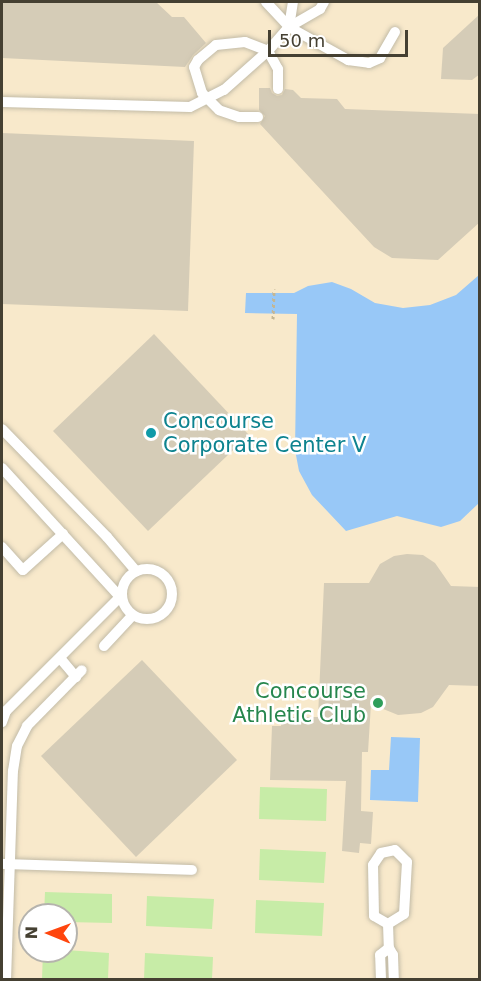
<!DOCTYPE html>
<style>
body{margin:0}
#map{position:relative;width:481px;height:981px;overflow:hidden;background:#f3f0e3;font-family:"DejaVu Sans",sans-serif}
div>[style]{position:absolute}
[style*='--x']{left:calc(var(--x)*1px);top:calc(var(--y)*1px);width:calc(var(--w)*1px);rotate:calc(var(--a)*1deg)}
.commercial>*{inset:0;background:#f8e9cb}
.green>*{inset:0;background:#c7eca7}
.water>*{inset:0;background:#98c8f7}
.building>*{inset:0;background:#d5ccb7}
.path>*{height:3px;margin-top:-1.5px;transform-origin:0;background:repeating-linear-gradient(90deg,#c3b694 0 3px,transparent 0 6px)}
.roads{filter:drop-shadow(0 0 2px #c2bba7) drop-shadow(0 0 2px #c2bba7)}
.lane>*{height:10px;margin:-5px;padding:0 5px;transform-origin:5px;border-radius:5px;background:#fff}
.lane>.ring{margin:-5px;padding:0;box-sizing:content-box;background:none;border:10px solid #fff;border-radius:50%}
.dots>*{width:16px;height:16px;translate:-50% -50%;box-sizing:border-box;border:3px solid #fff;border-radius:50%}
span{translate:-50% -50%;white-space:nowrap;text-align:center;line-height:1.15;-webkit-text-stroke:5px #fff;paint-order:stroke}
.culture-label{font-size:21px;color:#0d838f}
.left{translate:0 -50%;text-align:left}
.leisure-label{font-size:21px;color:#27864d}
.right{translate:-100% -50%;text-align:right}
.frame{position:absolute;inset:0;border:3px solid #454032;pointer-events:none}
.north{position:absolute;left:18px;top:903px;width:60px;height:60px;box-sizing:border-box;background:#fff;border:2px solid #b5b3ad;border-radius:50%;rotate:271deg;font-size:16px;font-weight:700;line-height:24px;text-align:center;color:#454032}
.north::after{content:'';display:block;margin:auto;width:21px;height:27px;background:#ff460e;clip-path:polygon(50% 0,100% 100%,50% 72%,0 100%)}
.scale{position:absolute;left:268px;top:30px;width:140px;height:27px;box-sizing:border-box;border:3px solid #454032;border-top:0;padding-left:8px;font-size:18px;line-height:21px;white-space:nowrap;color:#454032;-webkit-text-stroke:4px #fff;paint-order:stroke}
</style>
<div id="map">
<div class="commercial">
<i style="clip-path:polygon(evenodd,2px 2px,479px 2px,479px 979px,2px 980px,2px 2px,30px 915px,66px 915px,66px 951px,30px 951px,30px 915px)"></i>
</div>
<div class="green">
<i style="clip-path:polygon(260px 787px,327px 789px,326px 821px,259px 819px)"></i>
<i style="clip-path:polygon(260px 849px,326px 852px,324px 883px,259px 880px)"></i>
<i style="clip-path:polygon(45px 892px,112px 894px,112px 923px,66px 922px,66px 915px,44px 915px)"></i>
<i style="clip-path:polygon(147px 896px,214px 899px,212px 929px,146px 926px)"></i>
<i style="clip-path:polygon(256px 900px,324px 903px,322px 936px,255px 933px)"></i>
<i style="clip-path:polygon(66px 950px,109px 953px,108px 979px,42px 979px,43px 951px)"></i>
<i style="clip-path:polygon(145px 953px,213px 957px,212px 979px,144px 979px)"></i>
</div>
<div class="water">
<i style="clip-path:polygon(479px 275px,479px 503px,460px 521px,441px 527px,397px 516px,346px 531px,312px 495px,299px 471px,295px 450px,297px 314px,245px 313px,246px 293px,294px 293px,308px 286px,332px 282px,351px 289px,375px 303px,403px 308px,430px 305px,456px 295px)"></i>
<i style="clip-path:polygon(391px 737px,420px 738px,418px 802px,370px 800px,371px 770px,389px 770px)"></i>
</div>
<div class="building">
<i style="clip-path:polygon(2px 2px,156px 2px,172px 17px,184px 17px,206px 43px,193px 55px,185px 67px,2px 58px)"></i>
<i style="clip-path:polygon(480px 14px,480px 74px,472px 80px,441px 79px,443px 48px)"></i>
<i style="clip-path:polygon(259px 88px,270px 88px,272px 93px,277px 96px,282px 95px,285px 89px,293px 90px,301px 98px,337px 99px,345px 109px,480px 114px,480px 222px,438px 260px,392px 258px,374px 247px,260px 124px,265px 116px,259px 110px)"></i>
<i style="clip-path:polygon(2px 133px,194px 141px,188px 311px,2px 304px)"></i>
<i style="clip-path:polygon(154px 334px,249px 435px,148px 531px,53px 431px)"></i>
<i style="clip-path:polygon(407px 554px,423px 555px,435px 563px,451px 586px,480px 587px,480px 686px,449px 685px,433px 707px,421px 713px,398px 715px,371px 704px,368px 752px,362px 752px,361px 811px,373px 812px,371px 844px,360px 843px,359px 853px,342px 851px,346px 781px,270px 780px,272px 726px,281px 726px,282px 717px,318px 717px,324px 583px,369px 583px,380px 564px,394px 556px)"></i>
<i style="clip-path:polygon(142px 660px,237px 760px,136px 857px,41px 756px)"></i>
</div>
<div class="path">
<i style="--x:273;--y:319;--w:30;--a:-88"></i>
</div>
<div class="roads">
<div class="lane">
<i style="--x:266;--y:2;--w:34;--a:47"></i>
<i style="--x:289;--y:27;--w:68;--a:29.2"></i>
<i style="--x:348;--y:60;--w:21;--a:8"></i>
<i style="--x:369;--y:63;--w:12;--a:-24"></i>
<i style="--x:380;--y:58;--w:30;--a:-60"></i>
<i style="--x:289;--y:27;--w:25;--a:-81"></i>
<i style="--x:2;--y:102;--w:188;--a:1.5"></i>
<i style="--x:190;--y:107;--w:38;--a:-27"></i>
<i style="--x:224;--y:90;--w:59;--a:-41.6"></i>
<i style="--x:268;--y:51;--w:32;--a:-49"></i>
<i style="--x:289;--y:27;--w:36;--a:-30"></i>
<i style="--x:320;--y:9;--w:8;--a:-60"></i>
<i style="--x:258;--y:117;--w:19;--a:180"></i>
<i style="--x:239;--y:117;--w:21;--a:-161"></i>
<i style="--x:219;--y:110;--w:24;--a:-135"></i>
<i style="--x:202;--y:93;--w:27;--a:-107"></i>
<i style="--x:194;--y:67;--w:8;--a:-60"></i>
<i style="--x:198;--y:60;--w:23;--a:-40"></i>
<i style="--x:216;--y:45;--w:29;--a:-6"></i>
<i style="--x:245;--y:42;--w:25;--a:21"></i>
<i style="--x:268;--y:51;--w:21;--a:61"></i>
<i style="--x:278;--y:69;--w:20;--a:90"></i>
<i style="--x:2;--y:429;--w:151;--a:45.8"></i>
<i style="--x:107;--y:537;--w:45;--a:49.5"></i>
<i style="--x:2;--y:468;--w:175;--a:47.5"></i>
<i style="--x:120;--y:597;--w:161;--a:135"></i>
<i style="--x:6;--y:711;--w:12;--a:110"></i>
<i style="--x:2;--y:547;--w:31;--a:48"></i>
<i style="--x:23;--y:570;--w:54;--a:-42"></i>
<i class="ring" style="left:122px;top:569px;width:40px;height:40px"></i>
<i style="--x:104;--y:646;--w:41;--a:-47"></i>
<i style="--x:60;--y:658;--w:25;--a:50"></i>
<i style="--x:395;--y:850;--w:17;--a:45"></i>
<i style="--x:407;--y:862;--w:52;--a:93.3"></i>
<i style="--x:404;--y:914;--w:19;--a:148"></i>
<i style="--x:388;--y:924;--w:16;--a:-150"></i>
<i style="--x:374;--y:916;--w:51;--a:-91.1"></i>
<i style="--x:373;--y:865;--w:14;--a:-56"></i>
<i style="--x:381;--y:853;--w:14;--a:-12"></i>
<i style="--x:2;--y:864;--w:190;--a:1.8"></i>
<i style="--x:388;--y:924;--w:24;--a:88"></i>
<i style="--x:6;--y:980;--w:209;--a:-88.1"></i>
<i style="--x:13;--y:771;--w:25;--a:-81"></i>
<i style="--x:17;--y:746;--w:22;--a:-63"></i>
<i style="--x:27;--y:726;--w:78;--a:-45.5"></i>
<i style="--x:381;--y:980;--w:25;--a:-92"></i>
<i style="--x:380;--y:955;--w:11;--a:-38"></i>
<i style="--x:389;--y:948;--w:8;--a:60"></i>
<i style="--x:393;--y:955;--w:25;--a:88"></i>
</div>
</div>
<div class="dots">
<i style="left:151px;top:433px;background:#0f9aa8"></i>
<i style="left:378px;top:703px;background:#2e9e5b"></i>
</div>
<div class="culture-label">
<span class="left" style="left:163px;top:433px">Concourse<br>Corporate Center V</span>
</div>
<div class="leisure-label">
<span class="right" style="left:366px;top:703px">Concourse<br>Athletic Club</span>
</div>
<div class="frame"></div>
<div class="north">N</div>
<div class="scale">50 m</div>
</div>
